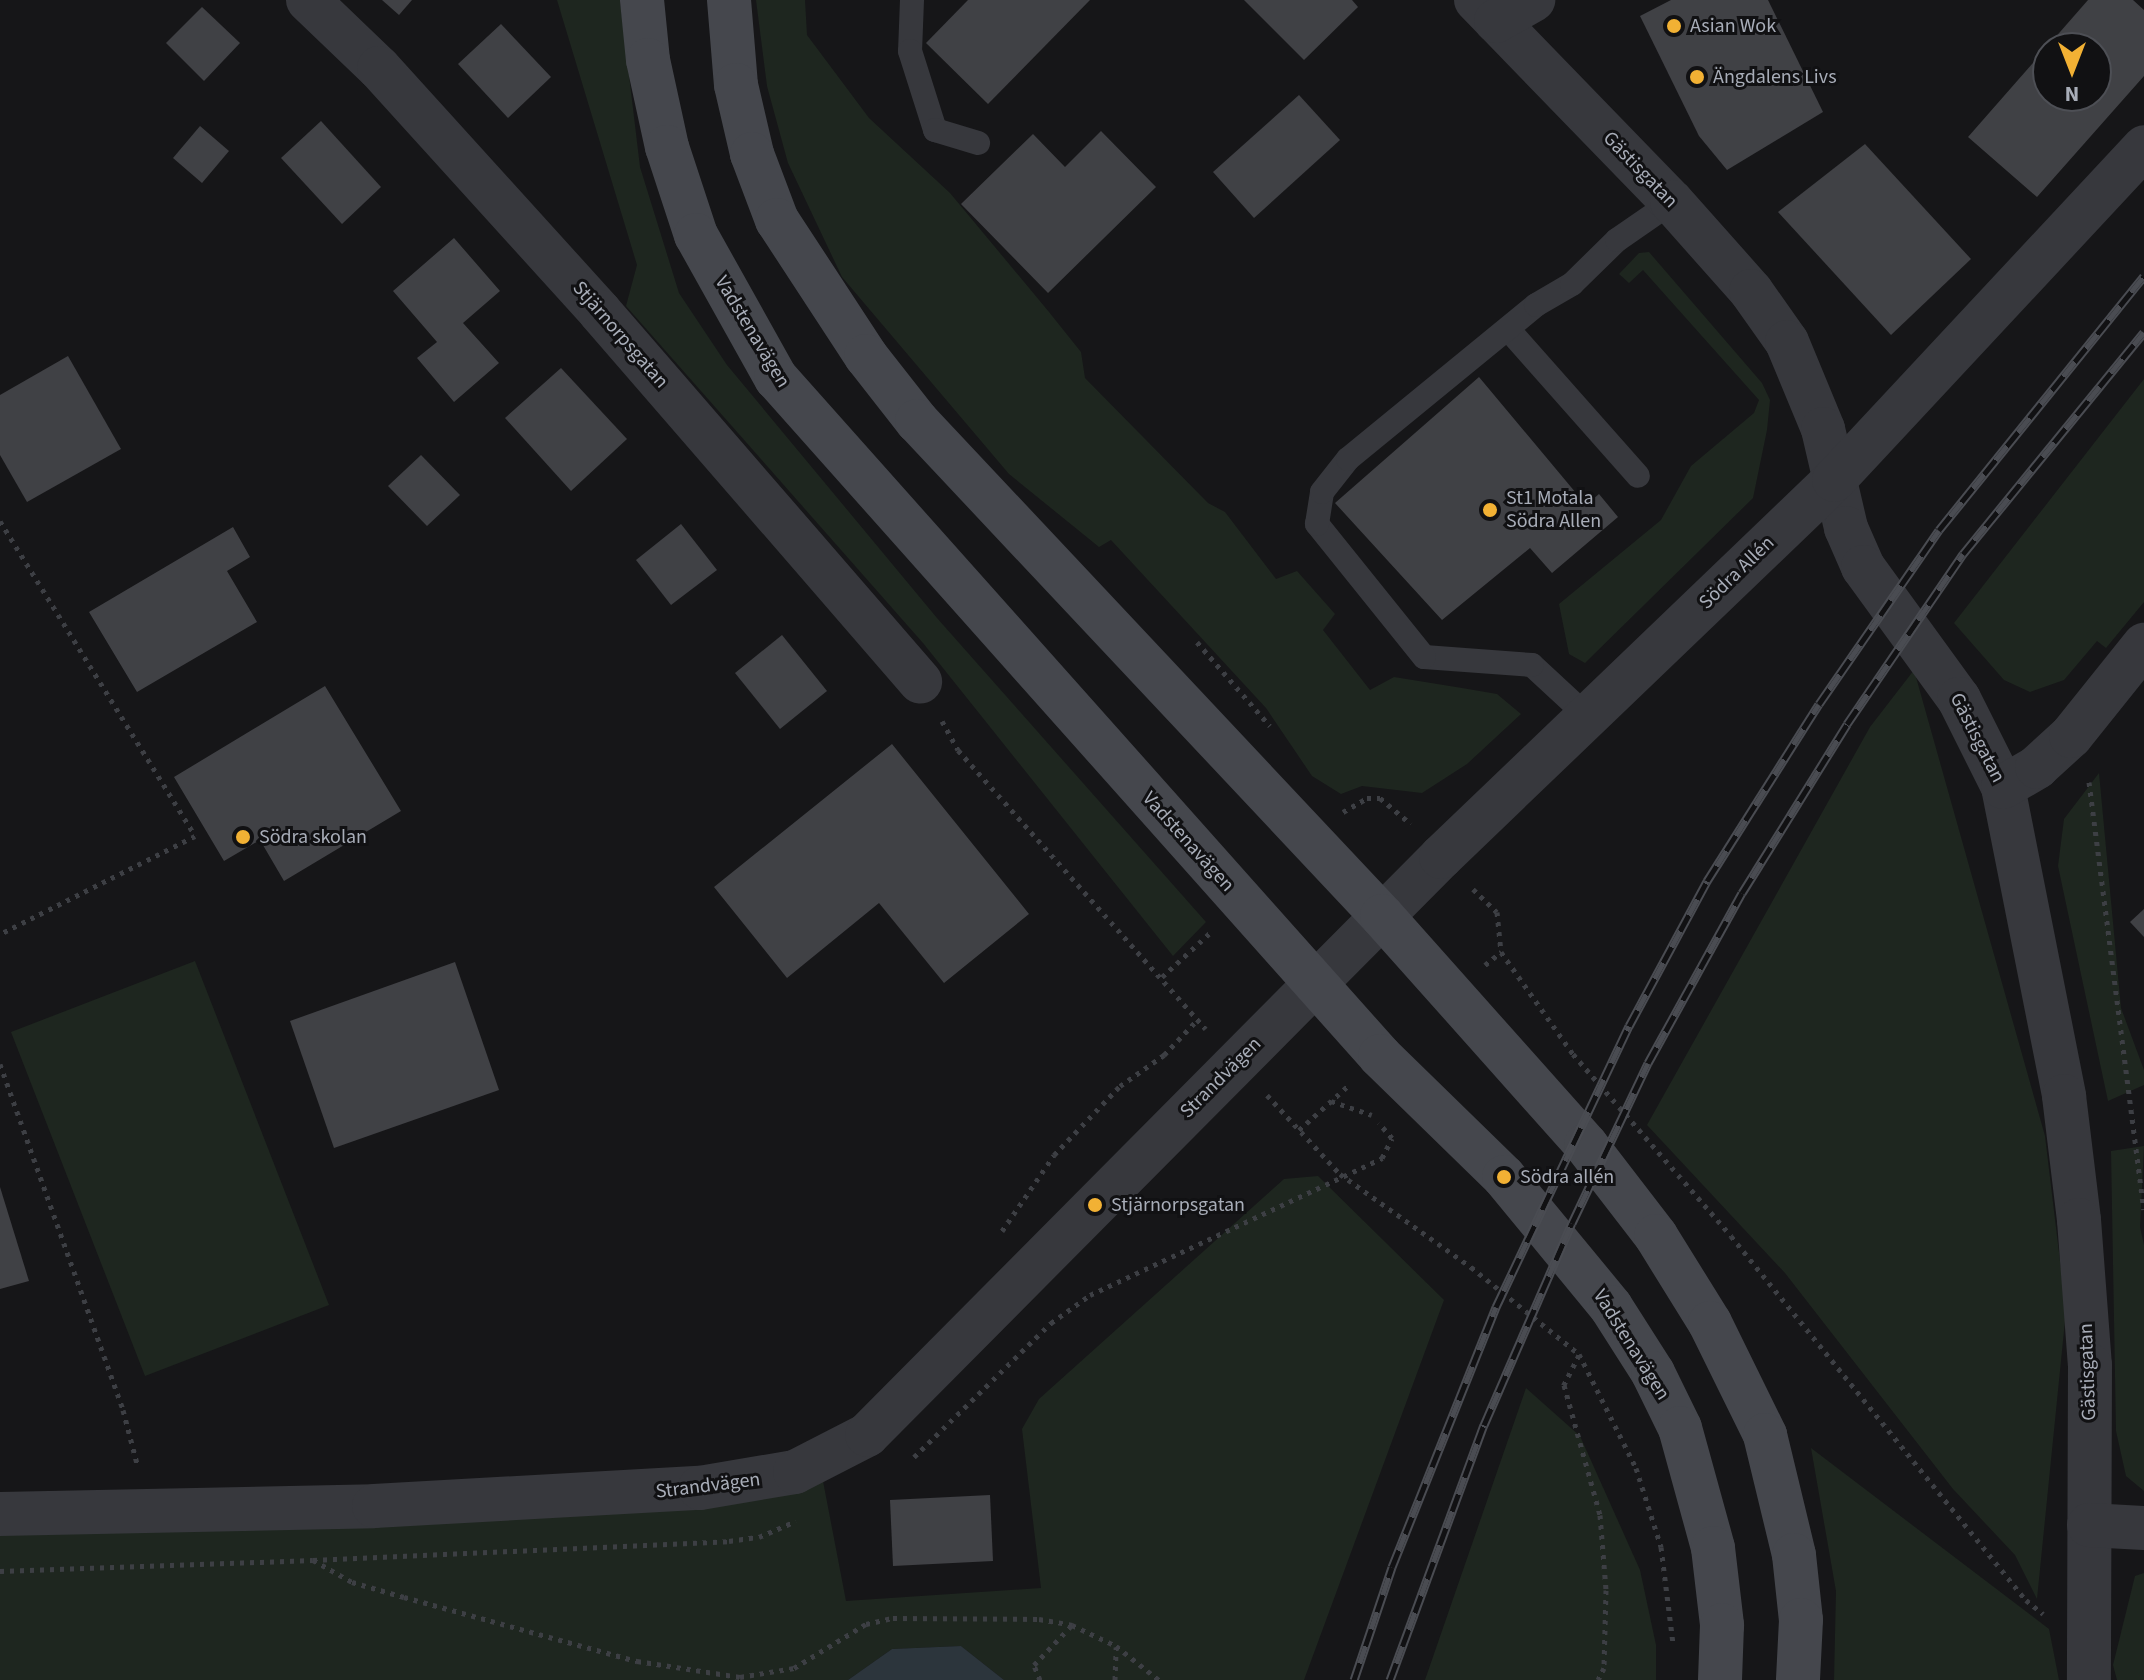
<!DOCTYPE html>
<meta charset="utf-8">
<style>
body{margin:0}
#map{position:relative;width:2144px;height:1680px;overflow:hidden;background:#161618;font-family:"Source Sans 3",sans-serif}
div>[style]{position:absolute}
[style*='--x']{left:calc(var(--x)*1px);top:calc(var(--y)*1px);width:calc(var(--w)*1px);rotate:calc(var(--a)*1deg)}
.green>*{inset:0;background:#1e261f}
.water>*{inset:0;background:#2c353c}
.building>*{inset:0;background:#404145}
.path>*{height:5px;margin-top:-2.5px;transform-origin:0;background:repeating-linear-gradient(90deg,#3d3f44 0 4px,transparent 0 10px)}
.service>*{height:24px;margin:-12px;padding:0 12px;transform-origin:12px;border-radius:12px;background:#37383d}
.minor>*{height:44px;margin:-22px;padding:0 22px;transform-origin:22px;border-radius:22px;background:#37383d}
.secondary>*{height:44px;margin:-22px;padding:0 22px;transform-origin:22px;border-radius:22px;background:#45474d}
.rail>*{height:9px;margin-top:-4.5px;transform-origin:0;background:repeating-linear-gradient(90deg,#111113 0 18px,#4a4c52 0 36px);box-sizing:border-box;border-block:2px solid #4a4c52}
.dots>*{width:22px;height:22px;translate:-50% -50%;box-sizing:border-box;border:4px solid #111113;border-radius:50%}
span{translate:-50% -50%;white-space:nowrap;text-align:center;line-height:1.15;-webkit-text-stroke:6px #111113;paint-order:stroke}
.poi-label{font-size:20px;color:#a8adb8}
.left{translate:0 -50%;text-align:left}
.street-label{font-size:20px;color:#a8adb8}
.north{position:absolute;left:2032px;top:32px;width:80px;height:80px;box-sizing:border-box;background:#111113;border:2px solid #4d4f55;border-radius:50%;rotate:180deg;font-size:22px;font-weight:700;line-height:32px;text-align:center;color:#a8adb8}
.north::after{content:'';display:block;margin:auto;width:28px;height:36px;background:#f2b134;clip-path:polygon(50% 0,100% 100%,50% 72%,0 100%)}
</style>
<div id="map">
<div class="green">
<i style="clip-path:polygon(557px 0,620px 0,640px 167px,679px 293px,727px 365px,937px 618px,1206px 922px,1173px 956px,923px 643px,626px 306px,637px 265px)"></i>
<i style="clip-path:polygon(756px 0,805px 0,807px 35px,869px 118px,950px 193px,1049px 312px,1081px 352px,1085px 378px,1208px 503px,1225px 512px,1276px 579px,1297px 571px,1335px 614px,1323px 630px,1370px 690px,1394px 677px,1462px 688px,1497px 694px,1521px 714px,1467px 764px,1422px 793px,1362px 786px,1341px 794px,1312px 776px,1266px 708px,1111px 540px,1099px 547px,1009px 474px,842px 277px,788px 163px,767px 86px)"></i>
<i style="clip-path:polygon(1649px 252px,1762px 383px,1770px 400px,1767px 430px,1753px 498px,1585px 663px,1569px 654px,1559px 604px,1661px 520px,1691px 466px,1754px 413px,1759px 400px,1643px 270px,1629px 283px,1619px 274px,1639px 253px)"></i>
<i style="clip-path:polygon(2144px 379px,2144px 602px,2106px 648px,2097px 641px,2064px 680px,2030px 692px,2004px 680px,1954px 623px)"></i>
<i style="clip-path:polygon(1914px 670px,2045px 1136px,2066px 1311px,2037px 1599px,2015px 1555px,1953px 1489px,1785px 1273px,1647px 1125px,1870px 727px)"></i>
<i style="clip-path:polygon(2099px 773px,2121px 1008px,2144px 1070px,2144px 1085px,2108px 1101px,2058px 866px,2064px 819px)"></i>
<i style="clip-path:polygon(195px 961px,329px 1305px,145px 1376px,11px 1032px)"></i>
<i style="clip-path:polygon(2144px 1146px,2140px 1227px,2144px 1245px,2144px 1491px,2126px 1476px,2116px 1431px,2111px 1151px)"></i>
<i style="clip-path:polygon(1318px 1176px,1444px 1300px,1304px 1680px,1004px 1680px,961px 1646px,892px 1649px,848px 1680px,0 1680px,0 1522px,642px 1507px,818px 1455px,846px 1601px,1041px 1588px,1022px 1429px,1039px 1399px,1284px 1179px)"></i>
<i style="clip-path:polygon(1526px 1388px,1580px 1436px,1640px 1570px,1656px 1645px,1656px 1680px,1425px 1680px)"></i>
<i style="clip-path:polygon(1811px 1448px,2049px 1629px,2059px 1680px,1834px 1680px,1836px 1591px)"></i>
<i style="clip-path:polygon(2144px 1573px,2144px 1680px,2117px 1680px,2113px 1665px,2135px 1576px)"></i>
</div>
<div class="water">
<i style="clip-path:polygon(961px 1646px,1004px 1680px,848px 1680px,892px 1649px)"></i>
</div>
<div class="building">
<i style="clip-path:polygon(382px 0,412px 0,399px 15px)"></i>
<i style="clip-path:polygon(968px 0,1090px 0,988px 104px,926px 43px)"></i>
<i style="clip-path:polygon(1244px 0,1352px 0,1358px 7px,1304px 60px)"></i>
<i style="clip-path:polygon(1671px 0,1768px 0,1823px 112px,1727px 170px,1699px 136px,1640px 16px)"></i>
<i style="clip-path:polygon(evenodd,2088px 0,2133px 0,2144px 10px,2144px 76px,2037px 197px,1968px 137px,2088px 0,2048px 48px,2096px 48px,2096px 96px,2048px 96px,2048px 48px)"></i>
<i style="clip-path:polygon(202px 7px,240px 43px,204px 81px,166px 43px)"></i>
<i style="clip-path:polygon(501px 24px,551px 77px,508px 118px,458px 64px)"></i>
<i style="clip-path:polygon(1299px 95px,1340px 140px,1254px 218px,1213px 172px)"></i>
<i style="clip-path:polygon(321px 121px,381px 187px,342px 224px,281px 158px)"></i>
<i style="clip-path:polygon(200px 126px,229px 151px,202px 183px,173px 158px)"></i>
<i style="clip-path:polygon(1101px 131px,1156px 187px,1048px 293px,961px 204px,1033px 134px,1065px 167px)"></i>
<i style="clip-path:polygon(1865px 144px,1971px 259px,1891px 335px,1778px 212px)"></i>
<i style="clip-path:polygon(454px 238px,500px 291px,463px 323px,499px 363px,454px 402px,417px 358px,437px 342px,393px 291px)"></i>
<i style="clip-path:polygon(68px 356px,121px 449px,27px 502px,0 455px,0 395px)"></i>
<i style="clip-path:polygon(561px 368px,627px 439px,571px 491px,505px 418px)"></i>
<i style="clip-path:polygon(1479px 377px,1586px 505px,1599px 494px,1618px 517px,1552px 573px,1530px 548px,1442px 620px,1335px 503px)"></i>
<i style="clip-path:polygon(421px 455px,460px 495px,427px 526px,388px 486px)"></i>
<i style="clip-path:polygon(681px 524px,717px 570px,671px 605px,636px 560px)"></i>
<i style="clip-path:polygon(233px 527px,250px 557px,227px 571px,257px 622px,137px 692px,89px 612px)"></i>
<i style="clip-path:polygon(782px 635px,827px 691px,780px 729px,735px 673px)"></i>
<i style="clip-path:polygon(325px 686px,401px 811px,284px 881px,260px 840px,224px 861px,174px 777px)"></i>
<i style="clip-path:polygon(892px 744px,1029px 914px,944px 983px,879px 903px,787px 978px,714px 887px)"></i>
<i style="clip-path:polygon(2144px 909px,2144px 937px,2130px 922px)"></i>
<i style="clip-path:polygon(455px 962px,499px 1090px,334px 1148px,290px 1021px)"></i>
<i style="clip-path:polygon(0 1187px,29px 1281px,0 1289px)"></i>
<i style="clip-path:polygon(990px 1495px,993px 1561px,893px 1566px,890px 1500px)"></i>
</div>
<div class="path">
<i style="--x:0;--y:521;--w:370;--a:58.2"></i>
<i style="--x:195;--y:836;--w:218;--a:153.3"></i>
<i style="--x:1197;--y:642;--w:111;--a:49"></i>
<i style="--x:942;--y:721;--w:33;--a:61"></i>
<i style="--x:958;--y:750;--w:373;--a:48.4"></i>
<i style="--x:2089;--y:782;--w:431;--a:82.7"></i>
<i style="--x:1343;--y:812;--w:28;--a:-30"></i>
<i style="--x:1367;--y:798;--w:13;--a:0"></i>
<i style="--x:1380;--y:798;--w:40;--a:40"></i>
<i style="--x:1473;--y:889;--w:33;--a:44"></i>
<i style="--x:1497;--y:912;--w:40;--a:84.3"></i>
<i style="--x:1501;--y:952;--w:125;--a:54.8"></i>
<i style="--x:1573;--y:1054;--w:241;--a:49"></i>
<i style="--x:1731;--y:1236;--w:469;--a:51"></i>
<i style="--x:2026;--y:1600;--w:22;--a:39"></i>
<i style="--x:1485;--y:965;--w:21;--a:-39"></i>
<i style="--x:1162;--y:977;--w:67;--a:-42.6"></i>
<i style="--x:0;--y:1064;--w:367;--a:70.4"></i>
<i style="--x:123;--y:1410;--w:59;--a:75.3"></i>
<i style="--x:1267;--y:1095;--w:108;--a:47.3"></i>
<i style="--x:1340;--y:1174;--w:161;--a:35.4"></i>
<i style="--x:1471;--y:1267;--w:139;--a:38.9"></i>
<i style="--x:1579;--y:1354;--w:127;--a:63.4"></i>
<i style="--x:1636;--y:1468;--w:83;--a:72.4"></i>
<i style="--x:1661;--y:1547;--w:97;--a:82.9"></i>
<i style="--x:1331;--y:1101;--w:43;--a:18.9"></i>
<i style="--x:1299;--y:1130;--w:67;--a:-42"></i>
<i style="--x:1002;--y:1231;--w:92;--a:-55.6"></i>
<i style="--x:1054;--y:1155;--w:95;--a:-46.3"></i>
<i style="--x:1120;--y:1086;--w:54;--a:-35.2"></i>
<i style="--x:1164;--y:1055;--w:50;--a:-46.6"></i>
<i style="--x:1579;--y:1355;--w:34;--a:117"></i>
<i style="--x:1564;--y:1385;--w:135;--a:74.5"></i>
<i style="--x:1600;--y:1515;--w:75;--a:85.4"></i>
<i style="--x:1606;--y:1590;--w:78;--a:91.5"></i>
<i style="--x:1604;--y:1668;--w:13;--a:117"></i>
<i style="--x:914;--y:1457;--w:192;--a:-44.4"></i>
<i style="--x:1051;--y:1323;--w:48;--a:-35.7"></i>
<i style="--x:1090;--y:1295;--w:323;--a:-25.1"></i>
<i style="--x:1382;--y:1158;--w:22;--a:-63"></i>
<i style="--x:1392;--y:1138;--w:20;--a:-131"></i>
<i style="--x:313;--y:1560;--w:416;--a:-2.6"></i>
<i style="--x:729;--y:1541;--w:30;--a:-8"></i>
<i style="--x:759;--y:1537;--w:40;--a:-23.4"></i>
<i style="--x:0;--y:1571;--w:313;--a:-2"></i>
<i style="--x:313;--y:1560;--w:45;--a:29.4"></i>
<i style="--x:352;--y:1582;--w:54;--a:16.1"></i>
<i style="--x:404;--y:1597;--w:242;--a:15.4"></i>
<i style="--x:637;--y:1661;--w:104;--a:8.8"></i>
<i style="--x:740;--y:1677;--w:55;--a:-9.5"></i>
<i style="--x:794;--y:1668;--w:84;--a:-31.4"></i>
<i style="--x:866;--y:1624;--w:28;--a:-13"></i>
<i style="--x:893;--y:1618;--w:146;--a:0.4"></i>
<i style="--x:1039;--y:1619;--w:34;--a:10"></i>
<i style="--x:1072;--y:1625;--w:49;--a:25.5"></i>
<i style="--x:1116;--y:1646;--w:55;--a:38.3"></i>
<i style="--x:1040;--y:1680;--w:16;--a:-112"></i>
<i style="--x:1034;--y:1665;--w:55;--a:-46.5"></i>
<i style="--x:1115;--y:1680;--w:33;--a:-88"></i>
</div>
<div class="service">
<i style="--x:912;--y:0;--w:51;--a:92.2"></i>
<i style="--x:910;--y:51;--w:83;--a:72.4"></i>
<i style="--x:935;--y:130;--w:45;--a:16.8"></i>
<i style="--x:1508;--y:329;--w:196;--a:48.5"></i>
<i style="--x:1587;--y:716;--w:75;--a:-137.2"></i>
<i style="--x:1532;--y:665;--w:108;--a:-175.8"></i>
<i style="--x:1424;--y:657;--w:171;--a:-128.8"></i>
<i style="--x:1317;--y:524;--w:32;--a:-81"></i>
<i style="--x:1322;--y:492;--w:42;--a:-51.8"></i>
<i style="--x:1348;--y:459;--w:243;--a:-39.3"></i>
<i style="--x:1536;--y:305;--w:42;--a:-30.3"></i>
<i style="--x:1572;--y:284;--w:63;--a:-44.4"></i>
<i style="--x:1617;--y:240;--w:67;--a:-34.6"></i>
</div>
<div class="minor">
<i style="--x:308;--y:0;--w:98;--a:43.8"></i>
<i style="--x:379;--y:68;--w:329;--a:47.8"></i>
<i style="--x:600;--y:312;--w:489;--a:49.1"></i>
<i style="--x:1476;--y:0;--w:281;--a:45.9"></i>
<i style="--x:1672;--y:202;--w:119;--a:48.4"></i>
<i style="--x:1751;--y:291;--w:62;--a:54.8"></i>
<i style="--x:1787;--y:342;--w:94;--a:67.5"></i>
<i style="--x:1823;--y:429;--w:102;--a:76.9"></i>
<i style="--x:1846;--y:528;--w:43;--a:66.4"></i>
<i style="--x:1863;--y:567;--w:163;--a:54"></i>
<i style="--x:1959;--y:699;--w:98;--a:63.4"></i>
<i style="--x:2003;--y:787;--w:315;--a:78.8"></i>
<i style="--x:2064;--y:1096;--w:125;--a:83.1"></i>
<i style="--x:2079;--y:1220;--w:145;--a:85.7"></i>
<i style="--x:2090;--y:1365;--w:315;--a:90.2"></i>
<i style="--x:1496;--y:21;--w:43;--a:-29.6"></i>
<i style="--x:2003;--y:787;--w:39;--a:-30"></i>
<i style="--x:2037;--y:767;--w:46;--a:-42.4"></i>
<i style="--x:2071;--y:736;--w:117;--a:-51.3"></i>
<i style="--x:0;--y:1514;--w:374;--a:-1.2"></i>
<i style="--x:374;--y:1506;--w:326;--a:-3.2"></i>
<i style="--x:700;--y:1488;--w:96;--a:-9.6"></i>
<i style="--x:795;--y:1472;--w:81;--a:-27.2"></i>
<i style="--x:867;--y:1435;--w:815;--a:-45.2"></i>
<i style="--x:1441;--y:857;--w:545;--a:-43.81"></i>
<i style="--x:1834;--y:480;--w:455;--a:-47"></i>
<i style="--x:2089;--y:1525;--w:55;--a:3.1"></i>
</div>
<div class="secondary">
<i style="--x:642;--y:0;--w:60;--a:84.3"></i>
<i style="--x:648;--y:60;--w:89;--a:77.7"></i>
<i style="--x:667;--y:147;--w:93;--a:71.8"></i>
<i style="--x:696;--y:235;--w:164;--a:60.8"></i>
<i style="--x:776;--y:378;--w:908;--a:48.3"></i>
<i style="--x:1380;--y:1056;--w:173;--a:44.3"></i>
<i style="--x:1504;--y:1177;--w:168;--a:50.5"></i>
<i style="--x:1611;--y:1307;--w:78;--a:57.5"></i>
<i style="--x:1653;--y:1373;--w:61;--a:63.9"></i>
<i style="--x:1680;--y:1428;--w:124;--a:74.6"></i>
<i style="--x:1713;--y:1548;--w:78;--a:83.3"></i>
<i style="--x:1722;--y:1625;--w:55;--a:92.1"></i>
<i style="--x:729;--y:0;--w:85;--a:85.3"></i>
<i style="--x:736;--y:85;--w:71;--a:76.9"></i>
<i style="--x:752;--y:154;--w:71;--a:69.3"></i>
<i style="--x:777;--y:220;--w:163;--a:56.8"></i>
<i style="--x:866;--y:356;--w:83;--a:51.9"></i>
<i style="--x:917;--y:421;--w:679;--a:46.79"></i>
<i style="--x:1382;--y:916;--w:307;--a:48.3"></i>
<i style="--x:1586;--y:1145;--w:115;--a:52.4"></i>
<i style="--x:1656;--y:1236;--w:102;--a:58.2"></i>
<i style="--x:1710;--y:1323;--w:125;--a:63.8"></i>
<i style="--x:1765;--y:1435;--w:123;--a:76.4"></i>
<i style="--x:1794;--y:1555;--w:65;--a:83.9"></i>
<i style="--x:1801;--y:1620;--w:60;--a:92.9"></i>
</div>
<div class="rail">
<i style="--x:1354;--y:1680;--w:119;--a:-71.4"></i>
<i style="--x:1392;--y:1567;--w:280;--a:-68.2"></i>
<i style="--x:1496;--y:1307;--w:311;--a:-64.7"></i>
<i style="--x:1629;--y:1026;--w:165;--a:-61.7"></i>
<i style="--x:1707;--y:881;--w:209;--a:-57.7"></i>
<i style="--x:1819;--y:704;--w:211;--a:-55.4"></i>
<i style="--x:1939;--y:530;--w:326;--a:-51.1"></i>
<i style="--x:1390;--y:1680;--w:272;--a:-69.8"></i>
<i style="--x:1484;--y:1425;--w:220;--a:-66.5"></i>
<i style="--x:1572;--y:1223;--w:177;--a:-64.6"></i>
<i style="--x:1648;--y:1063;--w:194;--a:-61.1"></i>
<i style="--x:1742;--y:893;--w:199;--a:-58.1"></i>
<i style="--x:1847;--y:724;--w:206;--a:-55.7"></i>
<i style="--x:1963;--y:554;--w:286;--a:-50.8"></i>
</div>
<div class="dots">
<i style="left:1674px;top:26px;background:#f2b134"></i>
<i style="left:1697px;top:77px;background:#f2b134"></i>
<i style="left:1490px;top:510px;background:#f2b134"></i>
<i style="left:243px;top:837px;background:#f2b134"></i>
<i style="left:1504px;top:1177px;background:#f2b134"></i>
<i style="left:1095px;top:1205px;background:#f2b134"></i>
</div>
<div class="poi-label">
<span class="left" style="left:1690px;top:26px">Asian Wok</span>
<span class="left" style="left:1713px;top:77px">Ängdalens Livs</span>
<span class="left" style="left:1506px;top:510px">St1 Motala<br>Södra Allen</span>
<span class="left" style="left:259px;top:837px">Södra skolan</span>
<span class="left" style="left:1520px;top:1177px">Södra allén</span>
<span class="left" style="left:1111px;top:1205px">Stjärnorpsgatan</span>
</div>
<div class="street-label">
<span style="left:1640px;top:170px;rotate:46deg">Gästisgatan</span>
<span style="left:752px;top:332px;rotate:59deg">Vadstenavägen</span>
<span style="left:620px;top:335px;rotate:49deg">Stjärnorpsgatan</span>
<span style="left:1737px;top:573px;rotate:-44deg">Södra Allén</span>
<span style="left:1977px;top:738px;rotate:63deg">Gästisgatan</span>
<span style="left:1188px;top:842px;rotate:48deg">Vadstenavägen</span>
<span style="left:1221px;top:1078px;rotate:-45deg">Strandvägen</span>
<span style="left:1631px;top:1345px;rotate:58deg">Vadstenavägen</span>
<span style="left:2088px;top:1372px;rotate:-92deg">Gästisgatan</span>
<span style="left:708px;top:1486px;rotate:-7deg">Strandvägen</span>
</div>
<div class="north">N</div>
</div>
